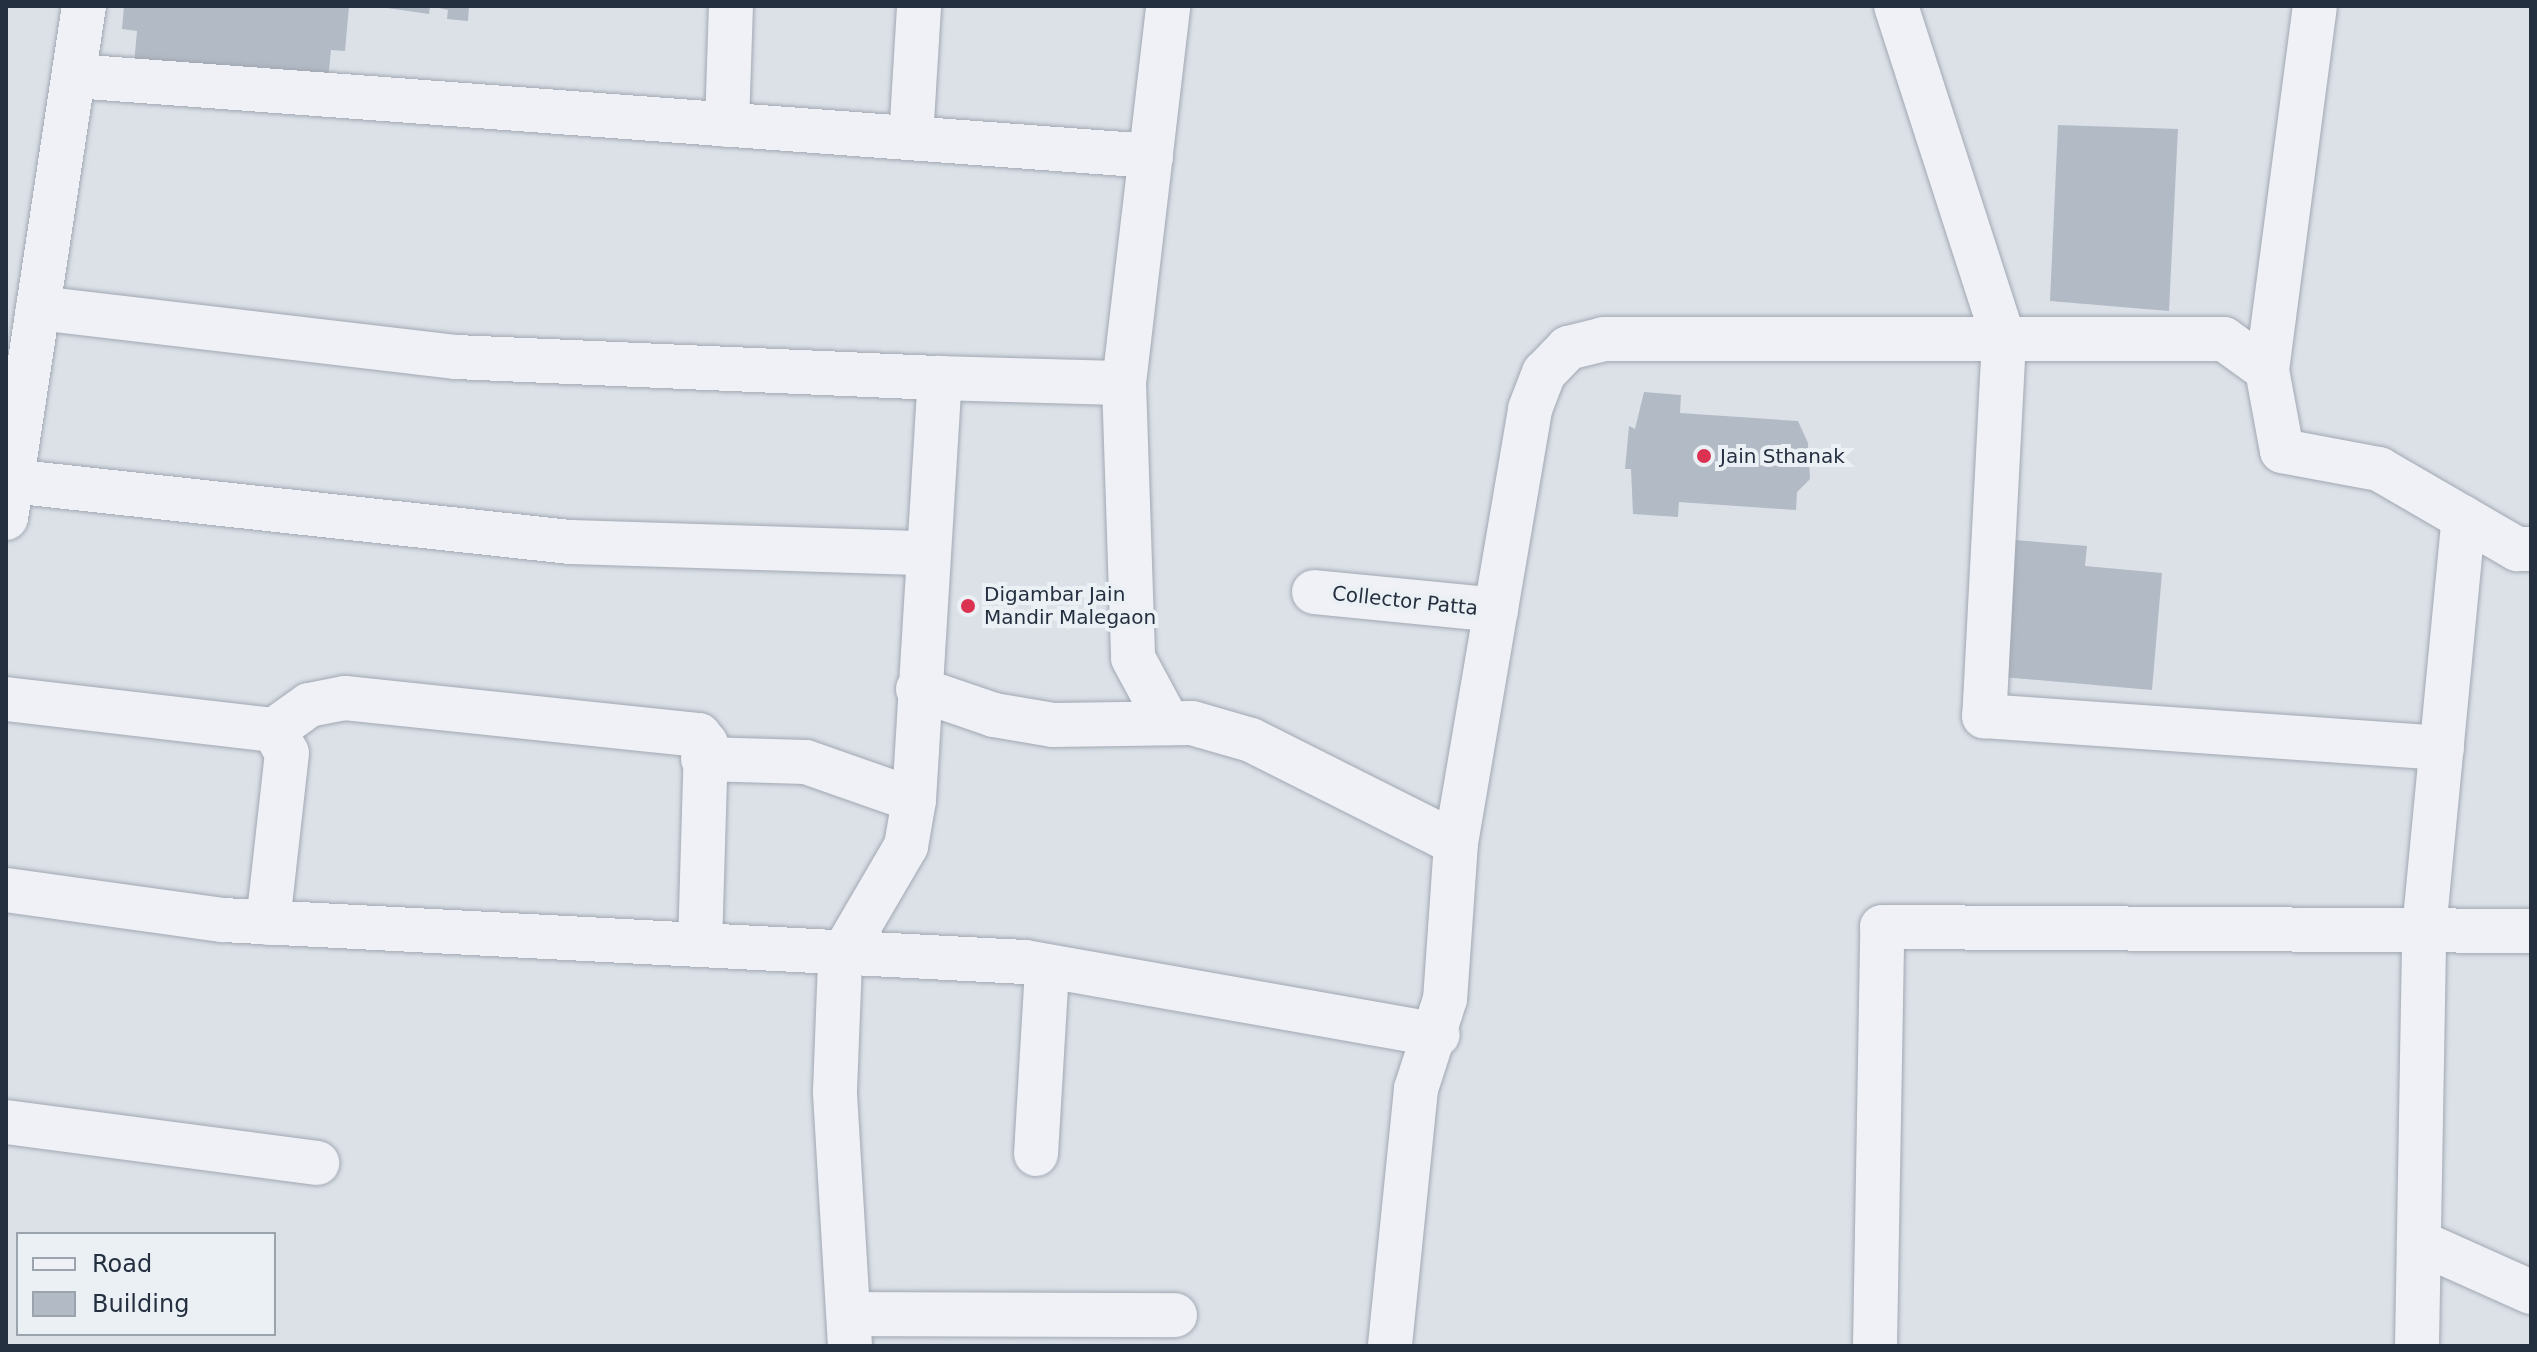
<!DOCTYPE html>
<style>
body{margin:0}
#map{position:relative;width:2537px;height:1352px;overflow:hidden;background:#dce1e8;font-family:"DejaVu Sans",sans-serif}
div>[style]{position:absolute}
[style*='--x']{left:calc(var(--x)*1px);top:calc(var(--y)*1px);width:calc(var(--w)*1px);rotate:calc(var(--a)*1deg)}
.building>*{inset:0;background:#b2bac5}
.roads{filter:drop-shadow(0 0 2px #a1a8b2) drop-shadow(0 0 2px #a1a8b2)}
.minor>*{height:44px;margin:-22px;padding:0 22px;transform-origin:22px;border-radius:22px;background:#eff1f6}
.dots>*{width:22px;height:22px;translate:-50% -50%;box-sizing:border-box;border:4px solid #ebf0f5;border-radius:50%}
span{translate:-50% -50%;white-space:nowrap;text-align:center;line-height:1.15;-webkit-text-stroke:8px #ebf0f5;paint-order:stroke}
.poi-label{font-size:20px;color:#242f3f}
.left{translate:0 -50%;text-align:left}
.street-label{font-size:20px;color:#242f3f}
.frame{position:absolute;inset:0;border:8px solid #242f3f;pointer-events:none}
.legend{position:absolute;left:16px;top:1232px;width:260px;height:104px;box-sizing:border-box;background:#ebf0f5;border:2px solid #9ba3ac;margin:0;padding:10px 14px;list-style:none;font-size:24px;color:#242f3f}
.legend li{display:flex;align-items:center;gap:16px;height:40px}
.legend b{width:40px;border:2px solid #9ba3ac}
</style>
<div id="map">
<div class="building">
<i style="clip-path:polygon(124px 6px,349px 6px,345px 51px,331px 50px,328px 81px,134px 64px,137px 31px,122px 29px)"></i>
<i style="clip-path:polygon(373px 6px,430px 6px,429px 14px)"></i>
<i style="clip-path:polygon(430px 6px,469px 6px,468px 21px,447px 19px,448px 10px)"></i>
<i style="clip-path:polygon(2058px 125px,2178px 129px,2169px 311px,2050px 301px)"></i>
<i style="clip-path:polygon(1644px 392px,1681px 395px,1680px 413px,1798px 421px,1808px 443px,1810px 479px,1797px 492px,1796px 510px,1679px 502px,1678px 517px,1633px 514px,1631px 469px,1625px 469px,1629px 426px,1635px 429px)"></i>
<i style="clip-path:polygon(2015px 540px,2087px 546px,2085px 566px,2162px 573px,2152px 690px,2002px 677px)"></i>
</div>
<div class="roads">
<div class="minor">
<i style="--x:1896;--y:6;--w:351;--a:72.1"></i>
<i style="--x:2004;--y:340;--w:377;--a:93"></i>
<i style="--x:1984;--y:716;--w:459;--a:4"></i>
<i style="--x:74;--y:76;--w:1080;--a:4.25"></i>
<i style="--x:727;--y:125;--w:119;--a:-88.1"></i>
<i style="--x:911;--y:138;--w:132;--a:-86.5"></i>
<i style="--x:38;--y:308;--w:421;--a:6.7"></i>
<i style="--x:456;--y:357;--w:484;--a:2.5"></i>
<i style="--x:2267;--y:370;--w:367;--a:-82.5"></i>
<i style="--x:1124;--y:383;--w:275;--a:88.1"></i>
<i style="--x:1133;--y:658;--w:74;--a:61.7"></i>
<i style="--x:11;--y:481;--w:562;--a:6.23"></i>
<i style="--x:570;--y:542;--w:357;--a:1.8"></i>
<i style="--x:6;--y:518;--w:518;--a:-81.34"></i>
<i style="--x:1314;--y:592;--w:183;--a:5.6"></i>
<i style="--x:918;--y:689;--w:80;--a:18.9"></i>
<i style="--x:994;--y:715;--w:60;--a:9.6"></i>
<i style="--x:1053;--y:725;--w:139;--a:-0.8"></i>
<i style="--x:1192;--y:723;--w:61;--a:16.1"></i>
<i style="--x:1251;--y:740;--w:229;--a:26.7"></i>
<i style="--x:1456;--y:843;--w:156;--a:94"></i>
<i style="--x:1445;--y:999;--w:95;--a:107.9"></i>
<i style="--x:1416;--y:1089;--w:258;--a:95.8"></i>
<i style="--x:6;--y:699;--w:270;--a:6.6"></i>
<i style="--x:274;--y:730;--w:26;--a:61"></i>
<i style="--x:287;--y:753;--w:171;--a:96.4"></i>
<i style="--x:274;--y:730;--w:43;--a:-35.5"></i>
<i style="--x:309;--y:705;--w:37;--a:-11"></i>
<i style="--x:345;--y:698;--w:356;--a:6"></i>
<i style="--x:699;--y:735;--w:11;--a:52"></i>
<i style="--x:706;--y:744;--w:201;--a:91.7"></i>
<i style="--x:703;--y:759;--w:103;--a:1.7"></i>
<i style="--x:806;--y:762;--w:114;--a:19.4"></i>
<i style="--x:1456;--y:843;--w:440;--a:-80.3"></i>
<i style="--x:1530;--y:409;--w:39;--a:-69"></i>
<i style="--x:1544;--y:373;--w:35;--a:-46"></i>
<i style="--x:1568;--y:348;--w:36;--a:-14"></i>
<i style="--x:1603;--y:339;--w:621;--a:0"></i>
<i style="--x:2224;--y:339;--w:53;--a:35.8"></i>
<i style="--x:2267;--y:370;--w:82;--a:79.5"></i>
<i style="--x:2282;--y:451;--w:99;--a:10.5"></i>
<i style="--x:2379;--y:469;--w:160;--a:30.1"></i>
<i style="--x:2517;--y:549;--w:14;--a:0"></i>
<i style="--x:6;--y:890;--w:219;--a:7.9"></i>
<i style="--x:223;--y:920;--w:803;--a:3"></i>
<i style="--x:1025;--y:962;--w:419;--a:10"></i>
<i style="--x:6;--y:1122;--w:314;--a:7.5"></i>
<i style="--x:1036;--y:1154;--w:187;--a:-86.6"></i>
<i style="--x:2419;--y:1242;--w:123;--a:24.1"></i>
<i style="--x:849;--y:1314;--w:326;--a:0.2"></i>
<i style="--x:850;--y:1346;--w:255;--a:-93.4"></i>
<i style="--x:835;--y:1091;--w:132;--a:-87.8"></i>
<i style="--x:840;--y:959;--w:131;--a:-59.7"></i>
<i style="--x:906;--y:846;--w:47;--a:-80.1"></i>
<i style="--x:914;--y:800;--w:423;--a:-86.5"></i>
<i style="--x:940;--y:378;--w:184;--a:1.6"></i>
<i style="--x:1124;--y:383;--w:380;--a:-83.3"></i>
<i style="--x:1875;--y:1346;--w:419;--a:-89"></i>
<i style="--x:1882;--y:927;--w:649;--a:0.35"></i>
<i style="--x:2417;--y:1346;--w:416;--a:-89"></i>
<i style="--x:2424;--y:930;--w:414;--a:-84.5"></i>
</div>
</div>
<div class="dots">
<i style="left:1704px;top:456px;background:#db3252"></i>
<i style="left:968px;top:606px;background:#db3252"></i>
</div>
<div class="poi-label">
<span class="left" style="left:1720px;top:456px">Jain Sthanak</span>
<span class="left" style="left:984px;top:606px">Digambar Jain<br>Mandir Malegaon</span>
</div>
<div class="street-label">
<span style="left:1405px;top:601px;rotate:6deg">Collector Patta</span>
</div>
<div class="frame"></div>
<ul class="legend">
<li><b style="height:10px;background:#eff1f6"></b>Road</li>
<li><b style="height:22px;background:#b2bac5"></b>Building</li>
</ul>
</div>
